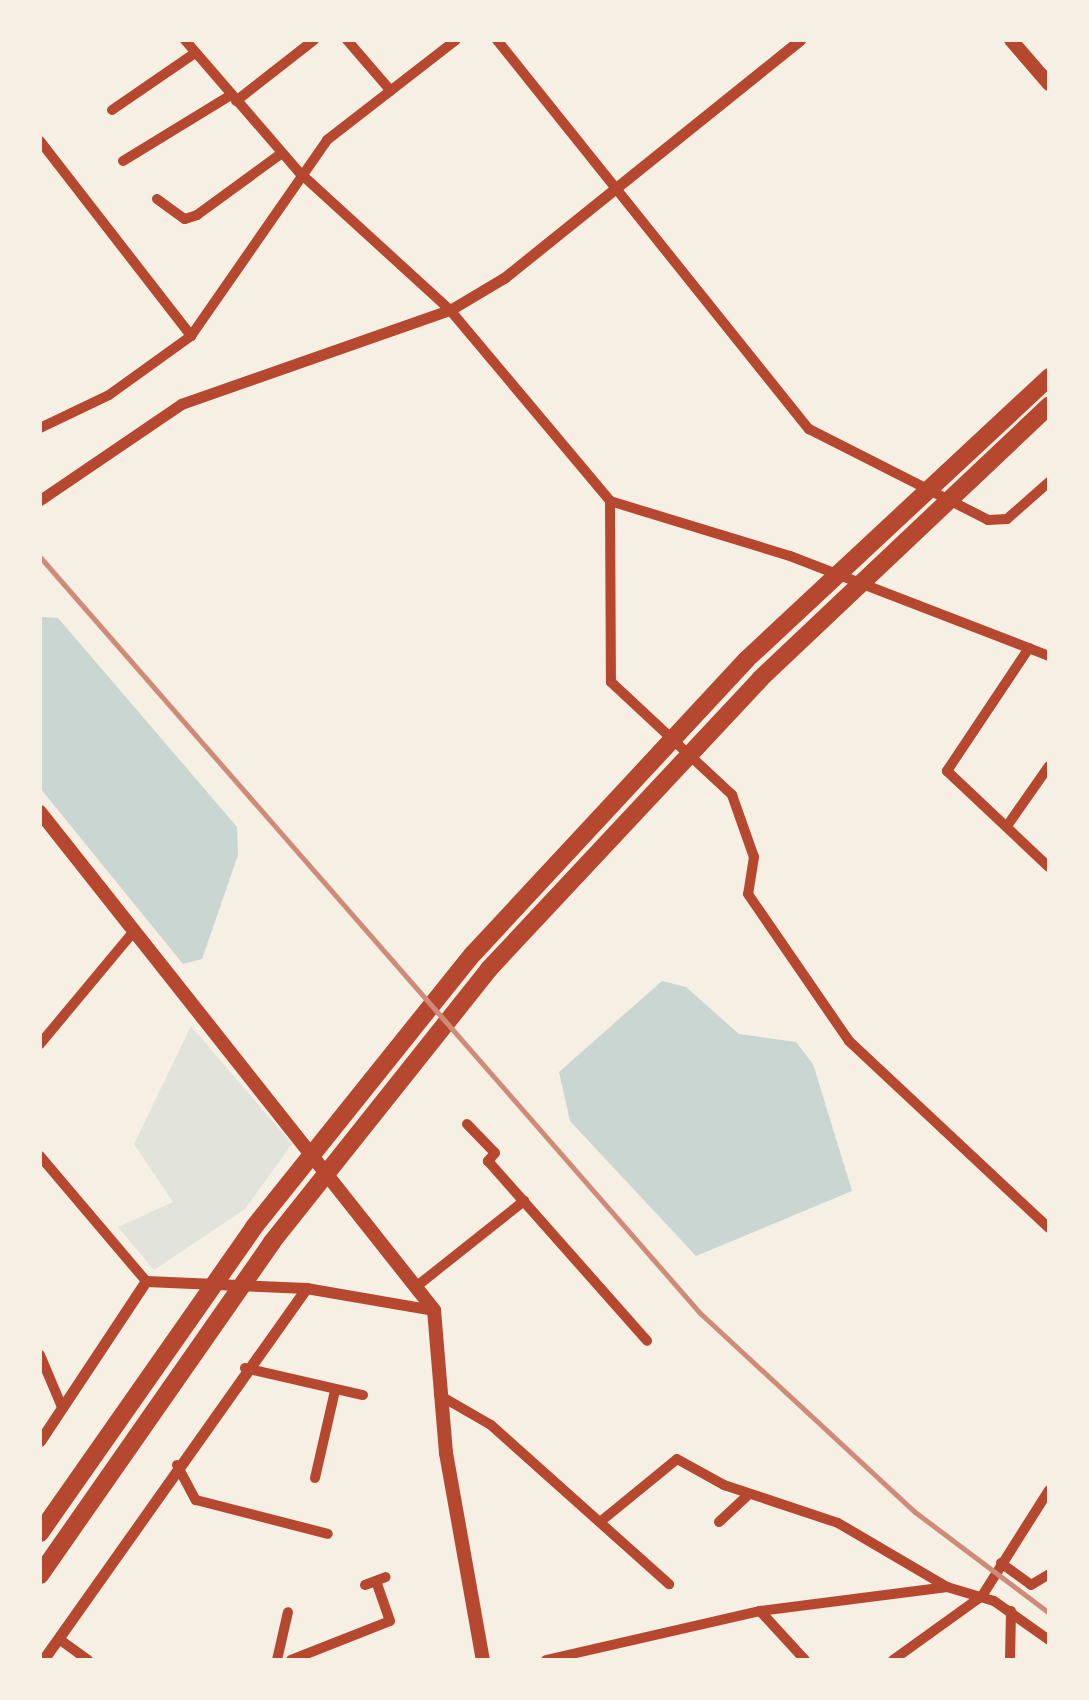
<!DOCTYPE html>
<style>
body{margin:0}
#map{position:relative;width:1089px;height:1700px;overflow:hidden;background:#f6efe4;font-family:Rubik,sans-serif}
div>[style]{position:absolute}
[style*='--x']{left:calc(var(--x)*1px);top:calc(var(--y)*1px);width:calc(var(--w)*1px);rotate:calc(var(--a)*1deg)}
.green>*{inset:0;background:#e2e4dc}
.water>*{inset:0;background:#c9d6d2}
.minor>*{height:10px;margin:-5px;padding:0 5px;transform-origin:5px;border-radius:5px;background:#b5482f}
.tertiary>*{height:11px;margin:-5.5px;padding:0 5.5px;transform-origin:5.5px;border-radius:5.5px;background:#b5482f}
.secondary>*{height:14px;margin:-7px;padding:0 7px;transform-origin:7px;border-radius:7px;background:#b5482f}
.motorway>*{height:18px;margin:-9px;padding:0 9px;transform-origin:9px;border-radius:9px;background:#b5482f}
.rail>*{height:5px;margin:-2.5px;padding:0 2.5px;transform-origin:2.5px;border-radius:2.5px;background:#cf8b77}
span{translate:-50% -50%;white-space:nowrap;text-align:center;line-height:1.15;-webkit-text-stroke:10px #f6efe4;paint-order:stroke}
.frame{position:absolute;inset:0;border:42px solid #f6efe4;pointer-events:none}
</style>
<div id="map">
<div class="green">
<i style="clip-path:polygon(191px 1026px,292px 1144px,245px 1209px,154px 1270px,118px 1227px,173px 1202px,134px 1144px)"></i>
</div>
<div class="water">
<i style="clip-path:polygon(40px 617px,58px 618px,237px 827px,238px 855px,202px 959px,183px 964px,40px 788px)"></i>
<i style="clip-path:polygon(662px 981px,686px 987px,739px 1034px,796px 1042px,813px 1064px,852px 1191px,696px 1256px,570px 1121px,559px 1072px)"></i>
</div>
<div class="minor">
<i style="--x:185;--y:40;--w:176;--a:49.2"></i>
<i style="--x:300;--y:173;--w:203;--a:42.4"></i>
<i style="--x:450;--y:310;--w:249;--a:50"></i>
<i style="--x:610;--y:501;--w:188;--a:17"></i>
<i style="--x:790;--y:556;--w:278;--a:21.1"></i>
<i style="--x:347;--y:40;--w:67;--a:49.2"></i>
<i style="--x:497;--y:40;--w:499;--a:51.3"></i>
<i style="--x:809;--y:429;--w:201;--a:26.9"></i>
<i style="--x:988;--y:520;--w:19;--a:-3"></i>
<i style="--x:1007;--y:519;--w:56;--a:-41.4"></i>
<i style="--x:236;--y:101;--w:99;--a:-38"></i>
<i style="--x:112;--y:110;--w:101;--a:-34.5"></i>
<i style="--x:40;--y:141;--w:247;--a:52.2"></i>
<i style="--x:123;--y:161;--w:127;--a:-31.4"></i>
<i style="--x:157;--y:199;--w:34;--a:36"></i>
<i style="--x:185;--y:219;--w:13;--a:-18"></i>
<i style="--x:197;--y:215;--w:105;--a:-36.1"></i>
<i style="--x:40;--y:428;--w:76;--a:-25.6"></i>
<i style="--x:109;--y:395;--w:101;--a:-35.7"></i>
<i style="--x:191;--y:336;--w:239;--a:-55.2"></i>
<i style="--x:327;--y:140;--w:163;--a:-37.8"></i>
<i style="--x:610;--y:501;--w:181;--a:89.7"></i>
<i style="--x:611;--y:682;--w:166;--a:43"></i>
<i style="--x:732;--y:795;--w:66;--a:70.5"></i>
<i style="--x:754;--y:857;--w:37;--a:99"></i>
<i style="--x:748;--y:894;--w:178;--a:55.5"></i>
<i style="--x:849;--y:1041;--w:274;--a:43.1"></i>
<i style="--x:1029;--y:648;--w:148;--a:123.7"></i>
<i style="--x:947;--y:771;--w:140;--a:43.3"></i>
<i style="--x:1007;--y:826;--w:73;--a:-55"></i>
<i style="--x:40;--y:1044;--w:147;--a:-50.2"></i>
<i style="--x:467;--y:1124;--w:40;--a:46"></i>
<i style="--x:495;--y:1153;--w:11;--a:131"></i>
<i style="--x:488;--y:1161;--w:240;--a:48.5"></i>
<i style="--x:40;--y:1156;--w:164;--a:49.7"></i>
<i style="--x:417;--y:1286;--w:137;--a:-38.5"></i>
<i style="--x:40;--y:1355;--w:56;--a:67.1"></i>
<i style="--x:245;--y:1368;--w:121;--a:12.9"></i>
<i style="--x:439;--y:1395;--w:60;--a:30"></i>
<i style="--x:491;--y:1425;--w:239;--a:41.8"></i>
<i style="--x:177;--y:1465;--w:40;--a:62"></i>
<i style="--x:196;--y:1500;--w:136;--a:14.4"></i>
<i style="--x:315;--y:1478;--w:89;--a:-77.1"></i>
<i style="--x:600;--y:1522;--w:99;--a:-39.3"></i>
<i style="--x:677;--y:1459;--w:54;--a:29"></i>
<i style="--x:724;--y:1485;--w:120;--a:18.4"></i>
<i style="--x:838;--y:1523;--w:126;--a:30.4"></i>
<i style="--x:719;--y:1522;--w:40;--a:-43"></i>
<i style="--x:1001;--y:1563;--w:37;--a:36"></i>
<i style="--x:1031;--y:1585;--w:21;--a:-31"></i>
<i style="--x:365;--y:1585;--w:22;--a:-21"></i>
<i style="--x:760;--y:1611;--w:67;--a:47.4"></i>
<i style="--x:59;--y:1639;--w:36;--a:36"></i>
<i style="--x:277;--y:1660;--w:49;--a:-77.1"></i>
<i style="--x:291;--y:1660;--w:106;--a:-21.5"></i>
<i style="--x:390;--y:1621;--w:42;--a:-109.3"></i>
<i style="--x:546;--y:1660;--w:220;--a:-12.9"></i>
<i style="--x:760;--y:1611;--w:189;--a:-7.3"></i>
<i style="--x:947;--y:1587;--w:49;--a:16.6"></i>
<i style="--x:994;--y:1601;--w:67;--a:35.3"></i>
<i style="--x:893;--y:1660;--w:110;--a:-35.7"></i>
<i style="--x:982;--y:1596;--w:125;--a:-57.7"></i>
<i style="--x:1010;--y:1660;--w:49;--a:-88.8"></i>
</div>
<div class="tertiary">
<i style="--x:40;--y:500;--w:171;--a:-34.2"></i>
<i style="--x:181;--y:404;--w:285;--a:-19.3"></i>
<i style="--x:450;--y:310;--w:63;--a:-30.7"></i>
<i style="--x:504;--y:278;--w:380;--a:-38.8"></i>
<i style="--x:40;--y:1441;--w:192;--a:-56.5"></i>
<i style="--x:146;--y:1281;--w:160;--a:2.5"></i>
<i style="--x:306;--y:1288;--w:130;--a:9.8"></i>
<i style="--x:43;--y:1660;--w:456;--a:-54.7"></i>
</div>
<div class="secondary">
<i style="--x:1011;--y:40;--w:58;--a:49.2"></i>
<i style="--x:40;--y:812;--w:635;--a:51.65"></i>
<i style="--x:434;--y:1310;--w:144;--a:85.2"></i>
<i style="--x:446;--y:1453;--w:210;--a:79.9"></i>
</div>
<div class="motorway">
<i style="--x:40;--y:1533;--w:373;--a:-55"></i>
<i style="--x:254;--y:1227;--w:350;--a:-51.3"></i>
<i style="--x:473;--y:954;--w:401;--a:-47.1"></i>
<i style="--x:746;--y:660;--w:415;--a:-43"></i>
<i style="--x:40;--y:1575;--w:406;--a:-55.1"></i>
<i style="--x:272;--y:1242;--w:349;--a:-51.5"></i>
<i style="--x:489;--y:969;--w:397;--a:-46.9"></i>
<i style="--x:760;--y:679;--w:398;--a:-43.4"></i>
</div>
<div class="rail">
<i style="--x:40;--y:557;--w:1004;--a:48.88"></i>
<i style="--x:700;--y:1313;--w:293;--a:42.8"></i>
<i style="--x:915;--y:1512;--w:168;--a:37"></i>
</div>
<div class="frame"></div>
</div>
